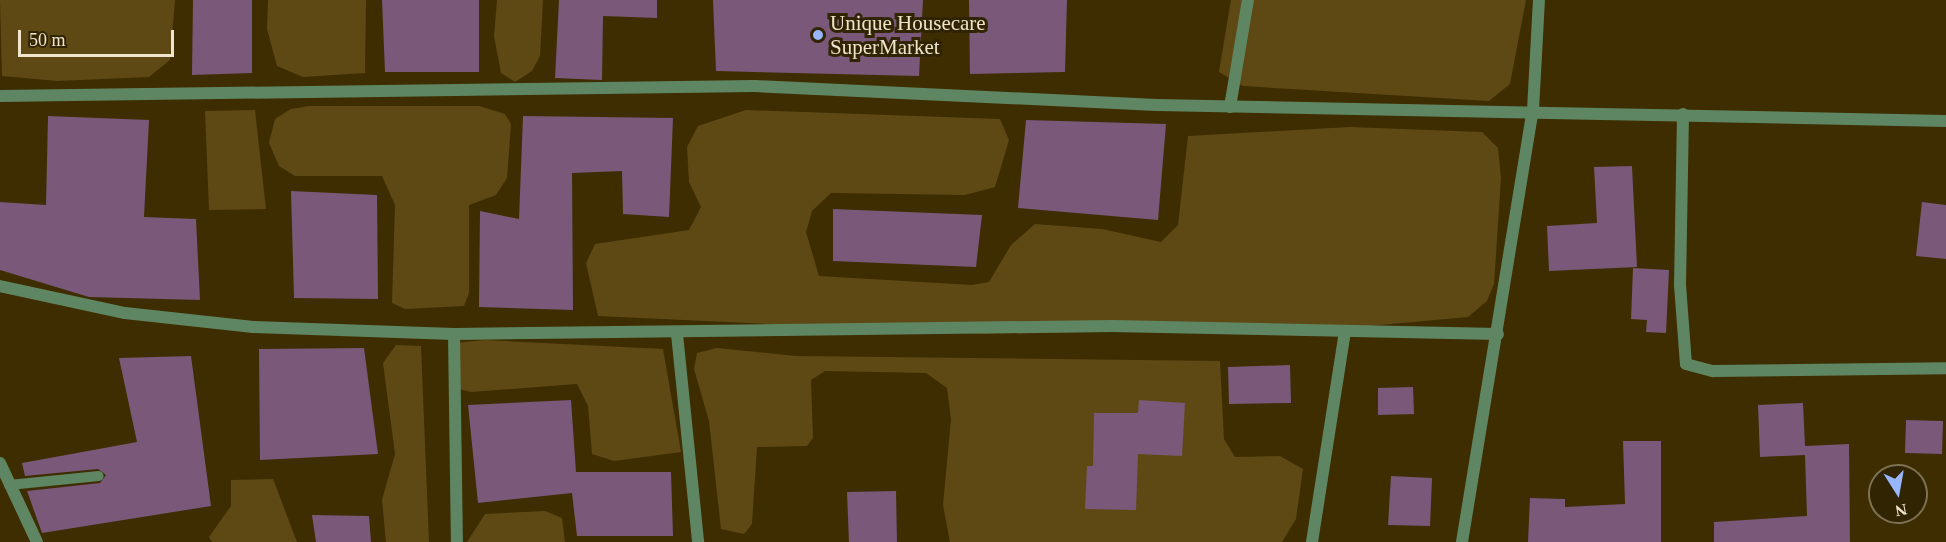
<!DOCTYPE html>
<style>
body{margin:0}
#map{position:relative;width:1946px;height:542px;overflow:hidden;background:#3e2d00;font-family:"Times New Roman",serif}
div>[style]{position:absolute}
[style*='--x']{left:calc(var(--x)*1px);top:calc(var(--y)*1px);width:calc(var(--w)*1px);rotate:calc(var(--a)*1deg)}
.green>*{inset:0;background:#5e4915}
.building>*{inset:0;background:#795879}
.service>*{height:10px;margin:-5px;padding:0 5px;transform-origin:5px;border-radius:5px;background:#5f8662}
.minor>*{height:12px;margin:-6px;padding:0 6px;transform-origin:6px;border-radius:6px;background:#5f8662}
.dots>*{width:16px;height:16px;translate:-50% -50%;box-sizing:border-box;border:3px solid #312402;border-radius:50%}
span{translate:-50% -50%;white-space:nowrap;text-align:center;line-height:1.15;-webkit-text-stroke:6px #312402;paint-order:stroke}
.poi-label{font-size:21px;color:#efe4cd}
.left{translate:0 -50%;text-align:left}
.north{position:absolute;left:1868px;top:464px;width:60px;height:60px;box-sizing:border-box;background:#312402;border:2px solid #7d7153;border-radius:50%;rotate:169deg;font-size:16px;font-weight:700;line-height:24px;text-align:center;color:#efe4cd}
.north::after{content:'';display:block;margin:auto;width:21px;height:27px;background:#98b6fd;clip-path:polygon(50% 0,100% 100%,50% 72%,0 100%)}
.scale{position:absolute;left:18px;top:30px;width:156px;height:27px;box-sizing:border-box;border:3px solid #efe4cd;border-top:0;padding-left:8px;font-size:18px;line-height:21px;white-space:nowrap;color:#efe4cd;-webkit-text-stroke:4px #312402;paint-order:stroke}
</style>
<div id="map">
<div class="green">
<i style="clip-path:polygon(0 0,175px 0,170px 60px,149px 77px,57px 81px,2px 76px)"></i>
<i style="clip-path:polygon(268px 0,366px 0,365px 73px,303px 77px,277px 66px,267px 29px)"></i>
<i style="clip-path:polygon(497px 0,543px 0,540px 56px,532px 71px,515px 82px,501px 73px,494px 36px)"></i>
<i style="clip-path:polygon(1231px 0,1526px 0,1510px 84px,1489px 101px,1243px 86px,1219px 72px)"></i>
<i style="clip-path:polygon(309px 106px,479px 106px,505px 114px,511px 124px,507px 178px,496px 195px,469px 205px,469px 293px,464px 306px,405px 309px,392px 303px,395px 205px,382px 176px,295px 176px,279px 166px,269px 143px,275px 119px,291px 109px)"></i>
<i style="clip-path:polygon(255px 110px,266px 209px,209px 210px,205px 111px)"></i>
<i style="clip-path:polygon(746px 110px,1000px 119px,1009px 140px,995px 187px,965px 195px,831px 193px,812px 211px,806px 232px,819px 276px,972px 285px,989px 282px,1011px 245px,1035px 224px,1102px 229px,1161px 242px,1178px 225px,1188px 136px,1349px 127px,1482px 132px,1498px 148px,1501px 178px,1494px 284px,1487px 301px,1468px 317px,1358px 327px,983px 334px,598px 316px,586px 263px,595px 244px,689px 230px,701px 207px,689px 182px,687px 147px,698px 126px)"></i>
<i style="clip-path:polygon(485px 340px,663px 349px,681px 452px,614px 461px,592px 454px,588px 406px,577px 384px,471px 392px,450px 387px,454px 343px)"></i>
<i style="clip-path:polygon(396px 345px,421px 346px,429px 542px,386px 542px,382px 500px,395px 454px,383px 363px)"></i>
<i style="clip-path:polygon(717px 348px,796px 356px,1220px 361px,1224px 439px,1235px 457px,1280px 456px,1303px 469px,1296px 519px,1282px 542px,950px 542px,943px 505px,951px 419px,947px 388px,926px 373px,825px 371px,811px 380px,813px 438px,807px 446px,757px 447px,752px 524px,744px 534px,721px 529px,709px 421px,694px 369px,697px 353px)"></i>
<i style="clip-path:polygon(273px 479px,297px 542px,212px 542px,209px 537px,231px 506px,231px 480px)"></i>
<i style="clip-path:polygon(545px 511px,562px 518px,565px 542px,467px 542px,485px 514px)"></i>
</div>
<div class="building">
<i style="clip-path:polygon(193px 0,252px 0,252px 73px,192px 75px)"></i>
<i style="clip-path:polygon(382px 0,479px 0,479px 72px,385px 72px)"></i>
<i style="clip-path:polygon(559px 0,657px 0,657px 18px,603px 16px,602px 80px,555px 78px)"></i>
<i style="clip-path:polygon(713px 0,923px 0,919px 76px,716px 71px)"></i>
<i style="clip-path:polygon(969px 0,1067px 0,1065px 72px,970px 74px)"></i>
<i style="clip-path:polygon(48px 116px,149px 120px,144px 217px,196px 219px,200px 300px,89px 297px,0 270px,0 202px,46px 205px)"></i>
<i style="clip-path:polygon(523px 116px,673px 118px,669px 217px,623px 214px,622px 171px,572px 173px,573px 310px,479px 307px,480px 211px,519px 219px)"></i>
<i style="clip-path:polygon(1026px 120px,1166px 124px,1158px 220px,1018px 208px)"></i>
<i style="clip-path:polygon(1632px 166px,1637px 267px,1549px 271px,1547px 226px,1597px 223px,1594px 167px)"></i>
<i style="clip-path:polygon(291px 191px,377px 195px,378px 299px,294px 298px)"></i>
<i style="clip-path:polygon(1922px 202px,1946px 205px,1946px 259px,1916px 256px)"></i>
<i style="clip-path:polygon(833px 209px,982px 215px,976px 267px,833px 261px)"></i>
<i style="clip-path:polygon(1633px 268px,1669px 270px,1666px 333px,1646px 332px,1647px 320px,1631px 319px)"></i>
<i style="clip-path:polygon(364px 348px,378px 454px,260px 460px,259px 349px)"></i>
<i style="clip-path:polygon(191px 356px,211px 506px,42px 533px,27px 491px,100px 483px,106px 475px,98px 469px,25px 476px,22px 463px,137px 442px,119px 358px)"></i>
<i style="clip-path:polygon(1290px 365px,1291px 403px,1229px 404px,1228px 367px)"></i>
<i style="clip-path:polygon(1413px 387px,1414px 414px,1378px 415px,1378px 388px)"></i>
<i style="clip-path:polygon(571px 400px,576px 472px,671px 472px,673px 536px,577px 536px,572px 493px,478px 503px,468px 405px)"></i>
<i style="clip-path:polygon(1139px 400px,1185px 403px,1182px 456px,1138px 454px,1136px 510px,1085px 509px,1087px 466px,1093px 466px,1094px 413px,1138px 413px)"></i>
<i style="clip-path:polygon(1803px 403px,1805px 446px,1849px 444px,1850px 542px,1714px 542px,1714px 522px,1807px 516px,1805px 455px,1760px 457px,1758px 405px)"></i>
<i style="clip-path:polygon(1906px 420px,1943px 421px,1942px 454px,1905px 453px)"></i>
<i style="clip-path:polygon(1623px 441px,1661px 441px,1661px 542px,1528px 542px,1530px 498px,1565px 499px,1565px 507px,1625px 504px)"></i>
<i style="clip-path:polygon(1391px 476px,1432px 478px,1430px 526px,1388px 525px)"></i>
<i style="clip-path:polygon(896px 491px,897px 542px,849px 542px,847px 492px)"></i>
<i style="clip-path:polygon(312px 515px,369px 516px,371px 542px,316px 542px)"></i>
</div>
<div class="service">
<i style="--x:9;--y:485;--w:90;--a:-5.7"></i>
</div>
<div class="minor">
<i style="--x:0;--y:96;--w:754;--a:-0.76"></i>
<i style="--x:754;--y:86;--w:403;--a:2.7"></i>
<i style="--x:1157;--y:105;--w:789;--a:1.16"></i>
<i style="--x:1230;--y:107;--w:109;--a:-80.5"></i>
<i style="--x:1683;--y:114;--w:171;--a:91"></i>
<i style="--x:1680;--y:285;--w:79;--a:85.7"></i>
<i style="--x:1686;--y:364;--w:28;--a:15"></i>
<i style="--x:1713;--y:371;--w:233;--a:-0.7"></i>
<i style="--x:0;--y:286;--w:128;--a:12.2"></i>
<i style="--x:125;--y:313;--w:129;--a:6.2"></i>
<i style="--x:253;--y:327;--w:201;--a:2"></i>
<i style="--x:454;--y:334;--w:658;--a:-0.7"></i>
<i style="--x:1112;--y:326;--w:386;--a:1.2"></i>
<i style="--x:454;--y:334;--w:208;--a:89.2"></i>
<i style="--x:677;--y:334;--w:209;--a:84.2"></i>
<i style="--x:0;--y:463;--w:87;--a:64.9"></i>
<i style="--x:1312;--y:542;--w:213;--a:-81.1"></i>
<i style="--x:1462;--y:542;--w:438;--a:-80.7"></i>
<i style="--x:1533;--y:110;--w:110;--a:-86.9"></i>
</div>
<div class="dots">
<i style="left:818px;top:35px;background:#98b6fd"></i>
</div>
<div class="poi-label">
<span class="left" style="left:830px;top:35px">Unique Housecare<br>SuperMarket</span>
</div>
<div class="north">N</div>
<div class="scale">50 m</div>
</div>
